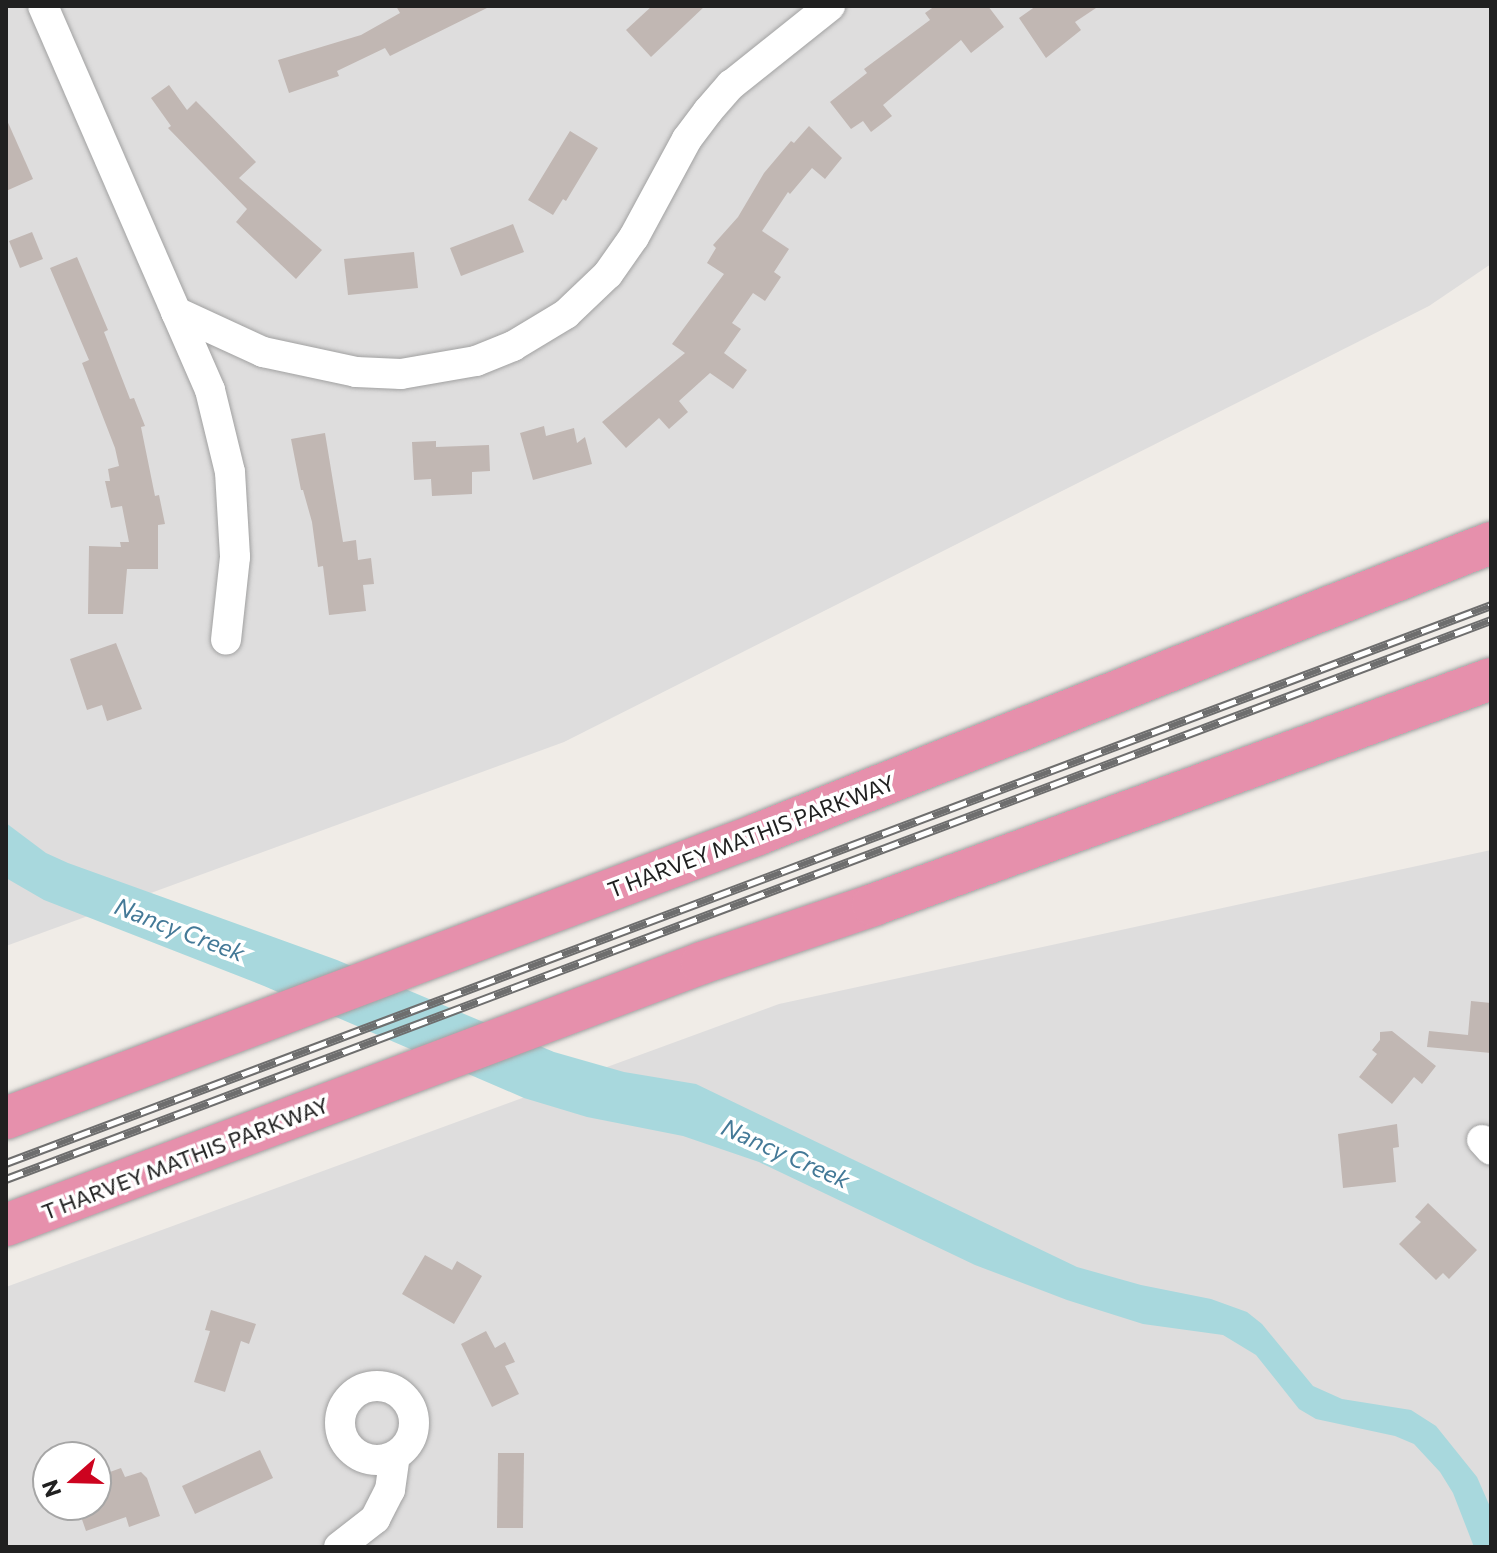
<!DOCTYPE html>
<style>
body{margin:0}
#map{position:relative;width:1497px;height:1553px;overflow:hidden;background:#f0ece7;font-family:Commissioner,sans-serif}
div>[style]{position:absolute}
[style*='--x']{left:calc(var(--x)*1px);top:calc(var(--y)*1px);width:calc(var(--w)*1px);rotate:calc(var(--a)*1deg)}
.residential>*{inset:0;background:#dedddd}
.water>*{inset:0;background:#a8d8dd}
.building>*{inset:0;background:#c1b7b3}
.roads{filter:drop-shadow(0 0 2px #a1a1a1) drop-shadow(0 0 2px #a1a1a1)}
.minor>*{height:30px;margin:-15px;padding:0 15px;transform-origin:15px;border-radius:15px;background:#fff}
.minor>.ring{margin:-15px;padding:0;box-sizing:content-box;background:none;border:30px solid #fff;border-radius:50%}
.highway>*{height:42px;margin:-21px;padding:0 21px;transform-origin:21px;border-radius:21px;background:#e690ac}
.rail>*{height:9px;margin-top:-4.5px;transform-origin:0;background:repeating-linear-gradient(90deg,#fff 0 18px,#6e6e6e 0 36px);box-sizing:border-box;border-block:2px solid #6e6e6e}
span{translate:-50% -50%;white-space:nowrap;text-align:center;line-height:1.15;-webkit-text-stroke:7px #fff;paint-order:stroke}
.street-label{font-size:22px;color:#202020}
.water-label{font-size:24px;color:#447997;font-style:italic}
.frame{position:absolute;inset:0;border:8px solid #202020;pointer-events:none}
.north{position:absolute;left:32px;top:1441px;width:80px;height:80px;box-sizing:border-box;background:#fff;border:2px solid #a6a6a6;border-radius:50%;rotate:250deg;font-size:22px;font-weight:700;line-height:32px;text-align:center;color:#202020}
.north::after{content:'';display:block;margin:auto;width:28px;height:36px;background:#cd031f;clip-path:polygon(50% 0,100% 100%,50% 72%,0 100%)}
</style>
<div id="map">
<div class="residential">
<i style="clip-path:polygon(6px 6px,1491px 6px,1491px 264px,1429px 306px,564px 742px,6px 946px)"></i>
<i style="clip-path:polygon(evenodd,1491px 850px,1491px 1547px,6px 1547px,6px 1287px,779px 1004px,1491px 850px,48px 1457px,96px 1457px,96px 1505px,48px 1505px,48px 1457px)"></i>
</div>
<div class="water">
<i style="clip-path:polygon(6px 823px,46px 853px,68px 863px,337px 960px,554px 1052px,624px 1072px,696px 1084px,1077px 1267px,1141px 1285px,1211px 1299px,1247px 1312px,1262px 1324px,1313px 1386px,1342px 1399px,1411px 1410px,1436px 1426px,1477px 1477px,1491px 1509px,1491px 1547px,1474px 1547px,1453px 1493px,1440px 1472px,1414px 1444px,1395px 1436px,1316px 1419px,1299px 1409px,1256px 1355px,1223px 1335px,1143px 1324px,1067px 1300px,975px 1265px,759px 1162px,683px 1136px,587px 1117px,524px 1098px,264px 986px,44px 900px,6px 878px)"></i>
</div>
<div class="building">
<i style="clip-path:polygon(396px 6px,491px 6px,390px 56px,385px 48px,337px 71px,339px 76px,289px 93px,278px 60px,361px 35px,400px 13px)"></i>
<i style="clip-path:polygon(652px 6px,705px 6px,651px 57px,626px 30px)"></i>
<i style="clip-path:polygon(935px 6px,988px 6px,1004px 27px,971px 53px,961px 40px,883px 105px,892px 116px,871px 132px,863px 121px,851px 129px,830px 102px,867px 73px,864px 69px,930px 20px,925px 13px)"></i>
<i style="clip-path:polygon(1036px 6px,1099px 6px,1075px 22px,1081px 30px,1046px 58px,1019px 18px)"></i>
<i style="clip-path:polygon(169px 85px,187px 110px,196px 101px,256px 162px,239px 178px,322px 250px,296px 279px,236px 222px,247px 209px,168px 128px,171px 126px,151px 98px)"></i>
<i style="clip-path:polygon(6px 118px,33px 179px,6px 191px)"></i>
<i style="clip-path:polygon(809px 126px,842px 158px,825px 179px,812px 168px,790px 194px,788px 192px,762px 231px,789px 249px,774px 272px,781px 277px,765px 301px,753px 293px,732px 323px,741px 329px,724px 353px,747px 370px,733px 389px,710px 373px,679px 401px,688px 412px,669px 429px,659px 418px,626px 448px,602px 422px,685px 353px,672px 344px,724px 274px,707px 263px,716px 248px,713px 245px,738px 217px,764px 173px,791px 141px,794px 143px)"></i>
<i style="clip-path:polygon(570px 131px,598px 148px,566px 201px,563px 199px,553px 215px,528px 200px)"></i>
<i style="clip-path:polygon(513px 224px,524px 252px,461px 276px,450px 248px)"></i>
<i style="clip-path:polygon(32px 232px,43px 259px,20px 268px,9px 241px)"></i>
<i style="clip-path:polygon(414px 252px,418px 288px,348px 295px,344px 259px)"></i>
<i style="clip-path:polygon(77px 257px,108px 330px,104px 332px,130px 399px,134px 398px,145px 426px,141px 427px,155px 496px,159px 495px,165px 524px,158px 525px,158px 569px,127px 569px,123px 614px,88px 614px,89px 546px,121px 547px,120px 542px,129px 542px,122px 506px,111px 508px,105px 481px,110px 481px,108px 469px,119px 466px,115px 448px,82px 363px,89px 360px,50px 268px)"></i>
<i style="clip-path:polygon(544px 426px,546px 436px,574px 428px,577px 443px,585px 437px,592px 464px,533px 480px,520px 433px)"></i>
<i style="clip-path:polygon(325px 433px,343px 542px,356px 540px,358px 560px,371px 558px,374px 584px,363px 585px,366px 611px,329px 615px,323px 566px,318px 567px,312px 522px,303px 490px,301px 490px,291px 439px)"></i>
<i style="clip-path:polygon(436px 441px,436px 447px,489px 445px,490px 471px,472px 472px,472px 494px,432px 496px,431px 479px,414px 480px,412px 442px)"></i>
<i style="clip-path:polygon(116px 643px,142px 709px,107px 721px,102px 705px,87px 710px,70px 659px)"></i>
<i style="clip-path:polygon(1471px 1001px,1491px 1003px,1491px 1053px,1427px 1047px,1429px 1031px,1468px 1035px)"></i>
<i style="clip-path:polygon(1392px 1031px,1436px 1066px,1422px 1084px,1414px 1077px,1392px 1104px,1359px 1077px,1377px 1054px,1372px 1050px,1380px 1040px,1380px 1032px)"></i>
<i style="clip-path:polygon(1397px 1124px,1399px 1147px,1393px 1148px,1396px 1182px,1343px 1188px,1338px 1134px)"></i>
<i style="clip-path:polygon(1428px 1203px,1477px 1250px,1449px 1279px,1443px 1273px,1436px 1280px,1399px 1244px,1421px 1222px,1415px 1217px)"></i>
<i style="clip-path:polygon(425px 1255px,452px 1270px,457px 1261px,482px 1276px,454px 1324px,402px 1294px)"></i>
<i style="clip-path:polygon(211px 1310px,256px 1324px,249px 1344px,241px 1341px,225px 1392px,194px 1382px,210px 1331px,205px 1330px)"></i>
<i style="clip-path:polygon(486px 1331px,495px 1348px,505px 1342px,515px 1362px,505px 1366px,519px 1394px,492px 1407px,461px 1344px)"></i>
<i style="clip-path:polygon(260px 1450px,273px 1478px,195px 1514px,182px 1486px)"></i>
<i style="clip-path:polygon(498px 1453px,524px 1453px,523px 1528px,497px 1528px)"></i>
<i style="clip-path:polygon(121px 1468px,125px 1477px,141px 1472px,147px 1478px,160px 1516px,129px 1527px,126px 1517px,86px 1531px,77px 1505px,96px 1505px,96px 1477px)"></i>
</div>
<div class="roads">
<div class="minor">
<i style="--x:43;--y:6;--w:334;--a:66.5"></i>
<i style="--x:176;--y:312;--w:96;--a:24.7"></i>
<i style="--x:263;--y:352;--w:95;--a:12.1"></i>
<i style="--x:356;--y:372;--w:45;--a:2.5"></i>
<i style="--x:401;--y:374;--w:76;--a:-9.8"></i>
<i style="--x:476;--y:361;--w:40;--a:-22"></i>
<i style="--x:513;--y:346;--w:62;--a:-31.1"></i>
<i style="--x:566;--y:314;--w:58;--a:-43.6"></i>
<i style="--x:608;--y:274;--w:45;--a:-54.9"></i>
<i style="--x:634;--y:237;--w:111;--a:-61.6"></i>
<i style="--x:687;--y:139;--w:35;--a:-53"></i>
<i style="--x:708;--y:111;--w:35;--a:-49"></i>
<i style="--x:731;--y:85;--w:127;--a:-38.6"></i>
<i style="--x:176;--y:312;--w:85;--a:66.4"></i>
<i style="--x:210;--y:390;--w:84;--a:76.3"></i>
<i style="--x:230;--y:472;--w:85;--a:86.6"></i>
<i style="--x:235;--y:557;--w:83;--a:96.2"></i>
<i style="--x:1482;--y:1140;--w:13;--a:48"></i>
<i class="ring" style="left:340px;top:1386px;width:44px;height:44px"></i>
<i style="--x:339;--y:1547;--w:46;--a:-37.9"></i>
<i style="--x:375;--y:1519;--w:33;--a:-63"></i>
<i style="--x:390;--y:1490;--w:34;--a:-82"></i>
</div>
<div class="highway">
<i style="--x:6;--y:1118;--w:802;--a:-20.67"></i>
<i style="--x:756;--y:835;--w:791;--a:-21.67"></i>
<i style="--x:6;--y:1225;--w:744;--a:-20.63"></i>
<i style="--x:702;--y:963;--w:181;--a:-18.7"></i>
<i style="--x:873;--y:905;--w:658;--a:-20.09"></i>
</div>
</div>
<div class="rail">
<i style="--x:6;--y:1163;--w:1586;--a:-20.59"></i>
<i style="--x:6;--y:1179;--w:1587;--a:-20.63"></i>
</div>
<div class="street-label">
<span style="left:751px;top:836px;rotate:-21deg">T HARVEY MATHIS PARKWAY</span>
<span style="left:185px;top:1158px;rotate:-21deg">T HARVEY MATHIS PARKWAY</span>
</div>
<div class="water-label">
<span style="left:180px;top:929px;rotate:21deg">Nancy Creek</span>
<span style="left:786px;top:1153px;rotate:24deg">Nancy Creek</span>
</div>
<div class="frame"></div>
<div class="north">N</div>
</div>
